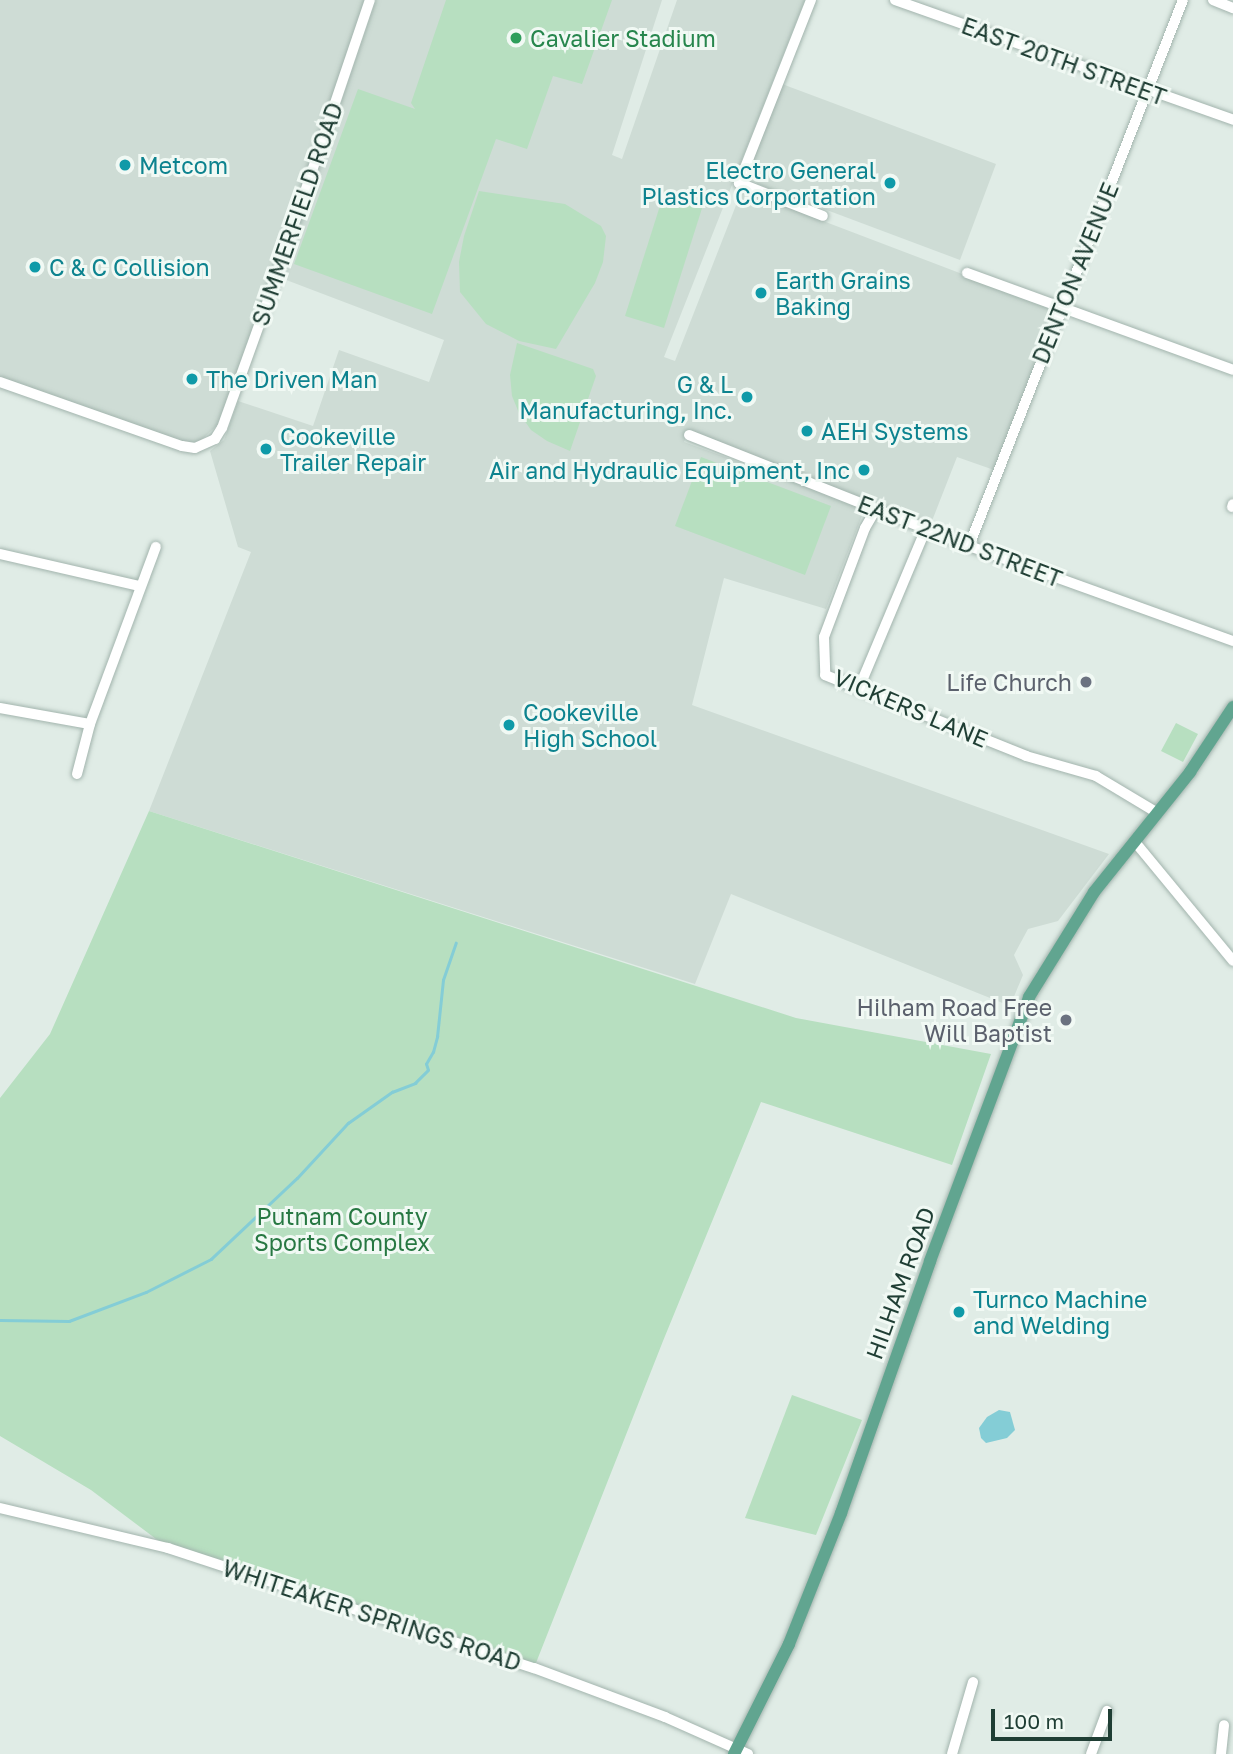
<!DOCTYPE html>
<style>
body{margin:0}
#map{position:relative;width:1233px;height:1754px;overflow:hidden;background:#e0ece6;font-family:"Golos Text",sans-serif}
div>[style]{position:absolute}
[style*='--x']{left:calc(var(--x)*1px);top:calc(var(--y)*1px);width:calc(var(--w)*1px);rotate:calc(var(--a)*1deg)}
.built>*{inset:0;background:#cedcd5}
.green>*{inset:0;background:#b7dfc0}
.water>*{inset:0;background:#84cdd6}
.stream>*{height:2.5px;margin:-1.25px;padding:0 1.25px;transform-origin:1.25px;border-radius:1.25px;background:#84cdd6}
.roads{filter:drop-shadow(0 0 2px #a2b4ad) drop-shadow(0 0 2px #a2b4ad)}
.minor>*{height:10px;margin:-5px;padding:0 5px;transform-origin:5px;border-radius:5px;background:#fff}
.major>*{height:12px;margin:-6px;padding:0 6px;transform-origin:6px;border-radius:6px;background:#61a590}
.dots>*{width:19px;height:19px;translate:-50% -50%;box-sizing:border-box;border:4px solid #f1f9f4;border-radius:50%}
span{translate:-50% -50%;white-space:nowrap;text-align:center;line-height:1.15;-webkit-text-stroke:6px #f1f9f4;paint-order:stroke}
.leisure-label{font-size:23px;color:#27864d}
.left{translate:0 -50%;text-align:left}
.street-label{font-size:23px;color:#1f3e34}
.culture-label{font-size:23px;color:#0d838f}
.right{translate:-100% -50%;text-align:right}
.worship-label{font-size:23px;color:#5b616d}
.park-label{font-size:23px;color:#277842}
.scale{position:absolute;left:991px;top:1709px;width:121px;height:32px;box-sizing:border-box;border:4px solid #1f3e34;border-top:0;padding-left:9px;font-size:21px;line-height:24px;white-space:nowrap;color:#1f3e34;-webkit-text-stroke:5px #f1f9f4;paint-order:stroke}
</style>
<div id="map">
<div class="built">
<i style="clip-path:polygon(0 0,367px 0,222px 421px,200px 441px,188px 443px,0 379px)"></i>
<i style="clip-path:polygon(376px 0,662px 0,612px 155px,622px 159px,677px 0,805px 0,664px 357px,675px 361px,742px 190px,1054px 309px,1054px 316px,994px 470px,957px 457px,930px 526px,688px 431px,684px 442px,865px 508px,826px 609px,724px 578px,692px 705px,1109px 854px,1058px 921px,1028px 929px,1014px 955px,1023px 975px,1010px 1006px,731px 894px,695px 984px,149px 811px,251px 552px,238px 547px,210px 451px,224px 440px,238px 401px,313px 426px,339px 350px,429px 382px,444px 340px,281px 278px)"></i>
<i style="clip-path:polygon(782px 84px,996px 164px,960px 260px,757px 184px,749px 171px)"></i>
</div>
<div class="green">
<i style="clip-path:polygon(446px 0,612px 0,582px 84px,553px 76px,527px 149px,496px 139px,432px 314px,294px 264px,358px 89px,415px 109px,411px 103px)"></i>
<i style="clip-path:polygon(665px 190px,704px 202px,664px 328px,625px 316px)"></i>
<i style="clip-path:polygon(479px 191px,565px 204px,601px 226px,606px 236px,603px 262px,595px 283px,556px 349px,519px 341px,486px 324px,460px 292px,459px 262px,464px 236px)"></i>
<i style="clip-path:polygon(517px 343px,593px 369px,596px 376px,570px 451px,547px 441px,531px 430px,519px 413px,512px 396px,510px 375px)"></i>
<i style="clip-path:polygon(701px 457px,831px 506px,805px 575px,675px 526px)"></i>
<i style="clip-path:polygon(1176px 723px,1198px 734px,1183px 762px,1161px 751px)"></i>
<i style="clip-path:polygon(149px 811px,796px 1018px,991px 1054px,952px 1165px,761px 1102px,663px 1341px,534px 1668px,168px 1548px,91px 1490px,0 1436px,0 1098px,50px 1034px)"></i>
<i style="clip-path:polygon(792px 1395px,862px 1420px,816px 1535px,745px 1518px)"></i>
</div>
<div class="water">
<i style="clip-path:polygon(999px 1410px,1010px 1412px,1015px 1430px,1007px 1438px,986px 1443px,981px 1438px,979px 1428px,987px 1417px)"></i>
</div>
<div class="stream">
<i style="--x:0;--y:1320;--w:69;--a:0.8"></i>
<i style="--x:69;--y:1321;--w:82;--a:-20.6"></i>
<i style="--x:146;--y:1292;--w:73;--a:-26.9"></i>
<i style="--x:211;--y:1259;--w:118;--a:-43.3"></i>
<i style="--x:297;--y:1178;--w:75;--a:-47.2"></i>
<i style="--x:348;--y:1123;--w:54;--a:-35.2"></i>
<i style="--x:392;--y:1092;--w:25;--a:-21"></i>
<i style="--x:415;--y:1083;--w:18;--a:-45"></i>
<i style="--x:428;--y:1070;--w:6;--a:-108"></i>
<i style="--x:426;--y:1064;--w:14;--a:-60"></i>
<i style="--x:433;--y:1052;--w:16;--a:-75"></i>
<i style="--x:437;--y:1037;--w:57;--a:-84"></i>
<i style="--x:443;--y:980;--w:39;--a:-71"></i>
</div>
<div class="roads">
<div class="minor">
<i style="--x:811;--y:0;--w:197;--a:111.5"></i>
<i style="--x:739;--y:183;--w:90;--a:21.4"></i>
<i style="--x:895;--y:0;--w:359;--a:19.5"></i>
<i style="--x:1213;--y:0;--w:22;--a:22"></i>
<i style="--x:967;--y:273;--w:283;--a:20"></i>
<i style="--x:0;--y:382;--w:193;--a:19.4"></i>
<i style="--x:182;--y:446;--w:13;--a:9"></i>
<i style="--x:195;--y:448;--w:22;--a:-24"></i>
<i style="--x:215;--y:439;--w:13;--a:-58"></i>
<i style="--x:222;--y:428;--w:145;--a:-70.2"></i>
<i style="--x:271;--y:292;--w:308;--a:-71.3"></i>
<i style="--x:689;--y:435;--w:301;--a:21.6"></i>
<i style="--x:969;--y:546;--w:281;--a:19.8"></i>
<i style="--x:1232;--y:507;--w:3;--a:-72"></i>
<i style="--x:876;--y:509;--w:22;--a:120"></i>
<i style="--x:865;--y:528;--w:116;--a:110.6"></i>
<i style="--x:824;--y:637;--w:38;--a:88"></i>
<i style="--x:825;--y:675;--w:217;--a:21.9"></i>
<i style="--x:1026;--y:756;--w:73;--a:15.9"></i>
<i style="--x:1096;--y:776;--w:70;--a:31"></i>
<i style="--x:969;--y:546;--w:586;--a:-68.6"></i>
<i style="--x:0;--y:554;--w:144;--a:12.9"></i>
<i style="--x:859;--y:688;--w:173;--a:-67.2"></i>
<i style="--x:0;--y:708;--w:91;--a:10.1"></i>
<i style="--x:77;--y:774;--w:52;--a:-75.4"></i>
<i style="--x:90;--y:724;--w:189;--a:-69.6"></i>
<i style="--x:1135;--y:842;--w:154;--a:50.5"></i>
<i style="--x:0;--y:1508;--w:173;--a:13.4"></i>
<i style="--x:168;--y:1548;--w:385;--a:18.2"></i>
<i style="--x:534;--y:1668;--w:140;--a:20.5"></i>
<i style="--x:665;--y:1717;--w:91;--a:24"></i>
<i style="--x:952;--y:1754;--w:75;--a:-73.7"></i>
<i style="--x:1091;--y:1754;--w:46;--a:-69.6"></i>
<i style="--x:1221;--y:1754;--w:29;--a:-84"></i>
</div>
<div class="major">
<i style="--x:734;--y:1754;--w:123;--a:-63.4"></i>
<i style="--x:789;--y:1644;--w:141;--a:-68.3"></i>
<i style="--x:841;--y:1513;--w:267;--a:-70.5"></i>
<i style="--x:930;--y:1261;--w:282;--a:-69.4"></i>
<i style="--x:1029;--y:997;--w:123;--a:-58.2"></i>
<i style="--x:1094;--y:892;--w:154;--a:-51.3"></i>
<i style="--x:1190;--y:772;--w:78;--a:-56.5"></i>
</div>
</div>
<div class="dots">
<i style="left:516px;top:38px;background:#2e9e5b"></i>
<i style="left:125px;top:165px;background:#0f9aa8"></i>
<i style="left:890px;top:183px;background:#0f9aa8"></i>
<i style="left:35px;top:267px;background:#0f9aa8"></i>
<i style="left:761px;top:293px;background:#0f9aa8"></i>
<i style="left:192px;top:379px;background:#0f9aa8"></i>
<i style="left:747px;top:397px;background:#0f9aa8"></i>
<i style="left:807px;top:431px;background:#0f9aa8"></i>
<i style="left:266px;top:449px;background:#0f9aa8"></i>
<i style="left:864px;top:470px;background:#0f9aa8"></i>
<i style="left:1086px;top:682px;background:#6b7280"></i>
<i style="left:509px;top:725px;background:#0f9aa8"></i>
<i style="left:1066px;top:1020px;background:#6b7280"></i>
<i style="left:959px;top:1312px;background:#0f9aa8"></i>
</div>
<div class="leisure-label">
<span class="left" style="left:530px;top:38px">Cavalier Stadium</span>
</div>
<div class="street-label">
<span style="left:1064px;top:61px;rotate:20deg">EAST 20TH STREET</span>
<span style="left:297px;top:214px;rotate:-71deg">SUMMERFIELD ROAD</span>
<span style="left:1075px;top:273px;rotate:-68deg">DENTON AVENUE</span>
<span style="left:960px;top:541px;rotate:21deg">EAST 22ND STREET</span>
<span style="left:911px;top:708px;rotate:23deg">VICKERS LANE</span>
<span style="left:900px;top:1283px;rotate:-70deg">HILHAM ROAD</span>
<span style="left:372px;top:1615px;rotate:18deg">WHITEAKER SPRINGS ROAD</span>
</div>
<div class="culture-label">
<span class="left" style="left:139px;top:165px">Metcom</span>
<span class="right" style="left:876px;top:183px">Electro General<br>Plastics Corportation</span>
<span class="left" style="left:49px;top:267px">C &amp; C Collision</span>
<span class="left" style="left:775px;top:293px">Earth Grains<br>Baking</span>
<span class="left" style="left:206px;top:379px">The Driven Man</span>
<span class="right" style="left:733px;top:397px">G &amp; L<br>Manufacturing, Inc.</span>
<span class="left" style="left:821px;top:431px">AEH Systems</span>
<span class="left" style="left:280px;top:449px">Cookeville<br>Trailer Repair</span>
<span class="right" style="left:850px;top:470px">Air and Hydraulic Equipment, Inc</span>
<span class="left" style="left:523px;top:725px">Cookeville<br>High School</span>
<span class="left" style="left:973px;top:1312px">Turnco Machine<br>and Welding</span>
</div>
<div class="worship-label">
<span class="right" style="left:1072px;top:682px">Life Church</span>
<span class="right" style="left:1052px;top:1020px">Hilham Road Free<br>Will Baptist</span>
</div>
<div class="park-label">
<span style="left:342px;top:1229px">Putnam County<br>Sports Complex</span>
</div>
<div class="scale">100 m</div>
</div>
